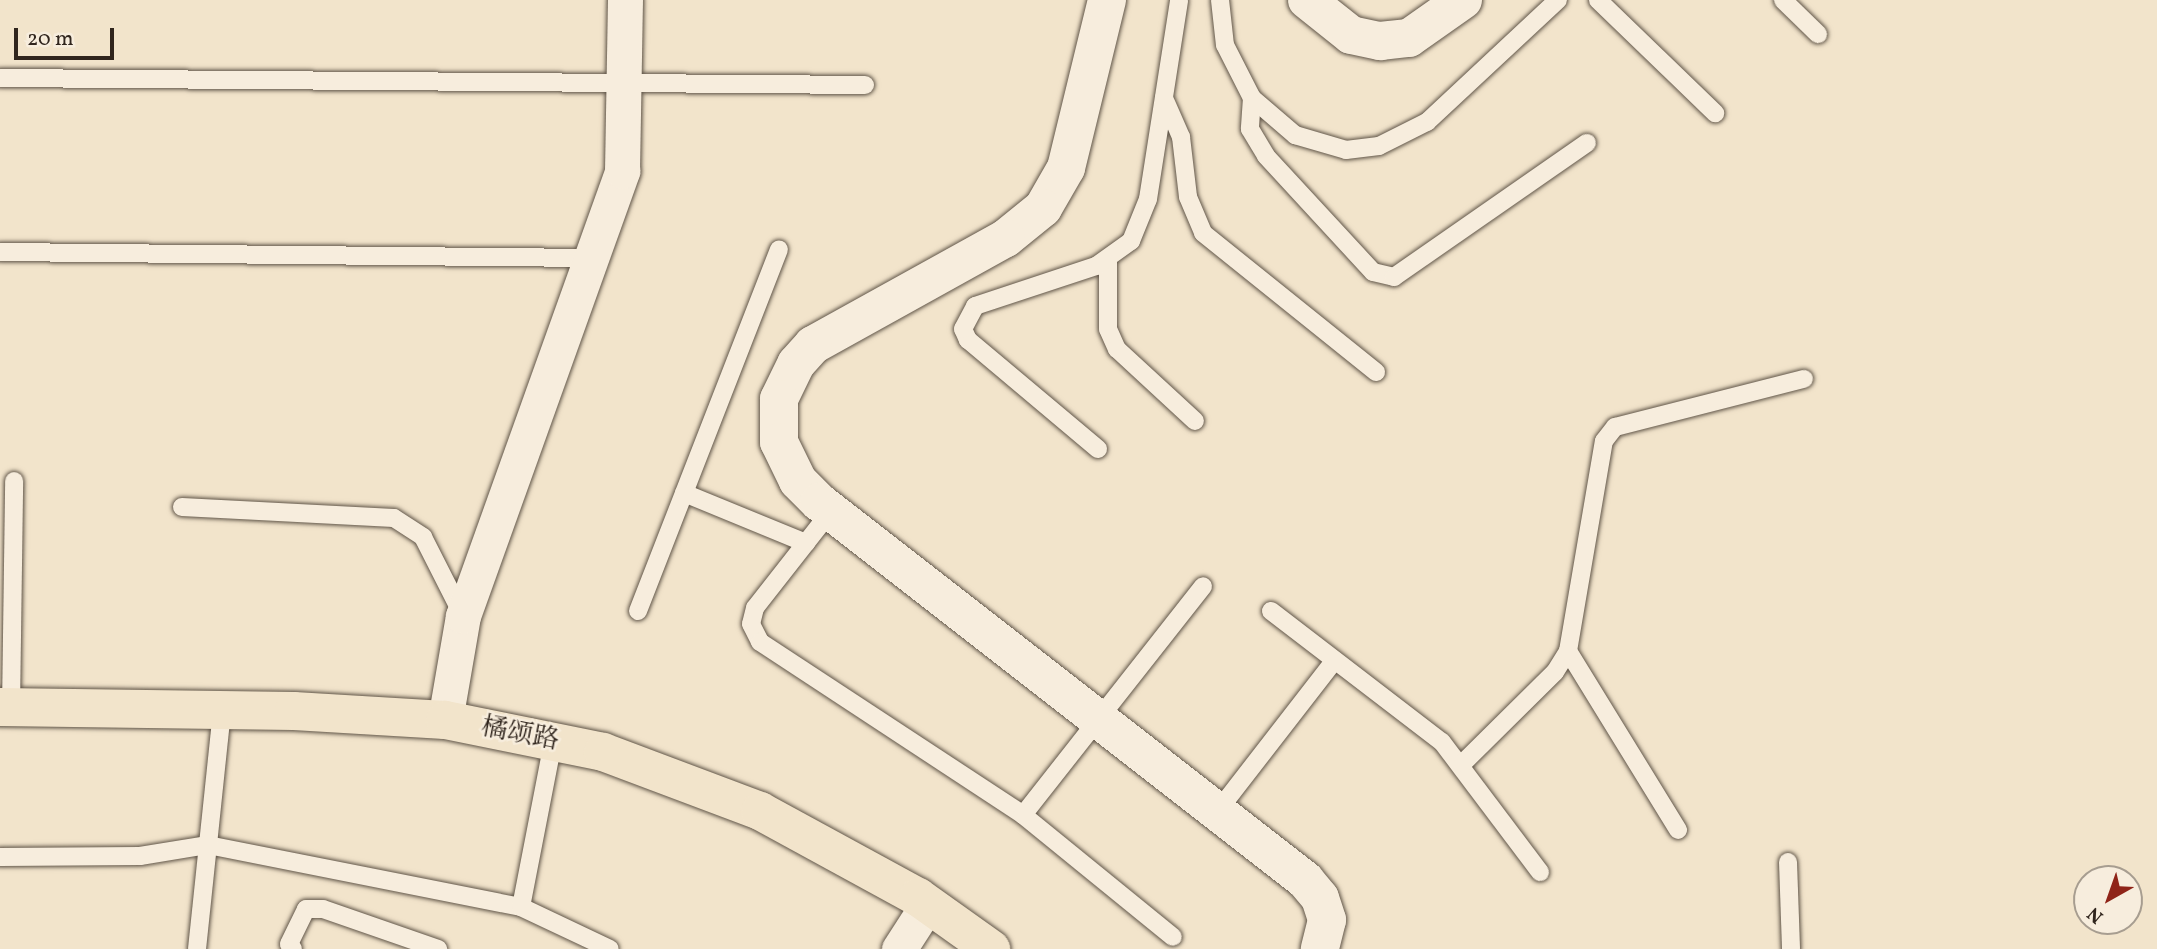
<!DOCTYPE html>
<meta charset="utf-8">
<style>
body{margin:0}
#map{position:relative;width:2157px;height:949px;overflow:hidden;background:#f2e4cb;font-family:Vollkorn,"Noto Serif SC",serif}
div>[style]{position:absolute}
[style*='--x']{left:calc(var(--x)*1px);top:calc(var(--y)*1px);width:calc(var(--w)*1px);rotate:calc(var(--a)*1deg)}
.roads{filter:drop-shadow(0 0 2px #605548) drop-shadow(0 0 2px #605548)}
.lane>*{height:18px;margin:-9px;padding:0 9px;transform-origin:9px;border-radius:9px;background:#f7eddd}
.street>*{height:35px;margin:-17.5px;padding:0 17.5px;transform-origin:17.5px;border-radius:17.5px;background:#f7eddd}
.secondary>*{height:38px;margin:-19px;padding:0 19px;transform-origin:19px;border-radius:19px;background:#f7eddd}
.highway>*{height:38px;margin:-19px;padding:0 19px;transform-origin:19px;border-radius:19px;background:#f2e4cb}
span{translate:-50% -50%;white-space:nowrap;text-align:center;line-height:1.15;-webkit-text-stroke:5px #f7eddd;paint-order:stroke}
.street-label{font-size:26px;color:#30251d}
.north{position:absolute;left:2073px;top:865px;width:70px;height:70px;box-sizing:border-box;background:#f7eddd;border:2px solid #a79d90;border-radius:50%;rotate:220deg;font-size:19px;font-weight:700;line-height:28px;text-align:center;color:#30251d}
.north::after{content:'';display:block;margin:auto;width:24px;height:32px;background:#8f2418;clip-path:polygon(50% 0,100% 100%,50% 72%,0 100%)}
.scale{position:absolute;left:14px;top:28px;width:100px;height:32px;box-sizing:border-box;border:4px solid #30251d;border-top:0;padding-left:9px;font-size:21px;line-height:24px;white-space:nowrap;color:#30251d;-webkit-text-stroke:5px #f7eddd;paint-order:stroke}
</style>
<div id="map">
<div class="roads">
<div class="lane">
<i style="--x:1220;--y:0;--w:45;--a:83.7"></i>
<i style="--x:1225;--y:45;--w:59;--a:63"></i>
<i style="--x:1252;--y:98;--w:57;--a:40.7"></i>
<i style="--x:1295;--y:135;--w:53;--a:16.4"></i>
<i style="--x:1346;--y:150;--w:33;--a:-7"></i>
<i style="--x:1379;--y:146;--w:54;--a:-26.6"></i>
<i style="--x:1427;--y:122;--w:179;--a:-43"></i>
<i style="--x:1598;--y:0;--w:163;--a:44"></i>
<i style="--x:1783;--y:0;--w:49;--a:44.2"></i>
<i style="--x:0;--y:78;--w:865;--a:0.46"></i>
<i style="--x:1164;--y:98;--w:43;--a:66.4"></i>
<i style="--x:1181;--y:137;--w:60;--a:83.3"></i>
<i style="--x:1188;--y:197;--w:39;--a:67"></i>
<i style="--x:1203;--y:233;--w:222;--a:38.8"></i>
<i style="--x:1252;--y:98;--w:31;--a:94"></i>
<i style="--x:1250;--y:129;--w:31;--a:59"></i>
<i style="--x:1266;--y:156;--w:158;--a:47.3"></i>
<i style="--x:1373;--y:272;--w:22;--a:13"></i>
<i style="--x:1394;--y:277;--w:235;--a:-34.8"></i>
<i style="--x:0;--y:252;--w:591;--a:0.58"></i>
<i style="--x:1108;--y:260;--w:69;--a:90"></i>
<i style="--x:1108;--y:329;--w:22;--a:66"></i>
<i style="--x:1117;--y:349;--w:106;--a:42.7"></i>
<i style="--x:1098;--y:449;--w:170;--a:-140"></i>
<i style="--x:968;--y:340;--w:12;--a:-114"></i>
<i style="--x:963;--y:329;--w:26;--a:-62"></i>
<i style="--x:975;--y:306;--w:127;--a:-18.3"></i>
<i style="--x:1096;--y:266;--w:43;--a:-35.5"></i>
<i style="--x:1131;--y:241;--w:45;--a:-68"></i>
<i style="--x:1148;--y:199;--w:201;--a:-81.1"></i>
<i style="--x:684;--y:493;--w:132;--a:22.3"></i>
<i style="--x:182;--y:507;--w:212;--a:3"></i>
<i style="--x:394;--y:518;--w:35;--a:33"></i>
<i style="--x:423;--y:537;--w:89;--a:63.1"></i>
<i style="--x:831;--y:511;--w:123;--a:128.1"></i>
<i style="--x:755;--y:608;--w:16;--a:104"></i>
<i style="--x:751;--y:624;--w:20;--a:63"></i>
<i style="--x:760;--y:642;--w:315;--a:33.3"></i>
<i style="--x:1023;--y:815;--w:193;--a:39.1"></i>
<i style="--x:638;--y:611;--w:388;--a:-68.7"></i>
<i style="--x:1271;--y:611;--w:215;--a:37.5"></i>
<i style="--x:1442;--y:742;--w:163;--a:53"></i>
<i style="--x:1568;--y:651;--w:210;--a:58.4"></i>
<i style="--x:11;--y:708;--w:227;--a:-89.2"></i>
<i style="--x:1463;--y:763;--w:129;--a:-44.7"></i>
<i style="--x:1555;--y:672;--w:25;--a:-58"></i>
<i style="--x:1568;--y:651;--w:213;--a:-80.3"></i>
<i style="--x:1604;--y:441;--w:18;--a:-52"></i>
<i style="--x:1615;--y:427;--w:195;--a:-14.3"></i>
<i style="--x:1217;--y:812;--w:192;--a:-52.2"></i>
<i style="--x:1023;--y:815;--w:291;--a:-51.8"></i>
<i style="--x:0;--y:857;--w:140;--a:-0.4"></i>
<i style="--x:140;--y:856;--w:69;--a:-9.2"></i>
<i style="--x:208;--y:845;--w:319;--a:11.2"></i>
<i style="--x:521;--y:907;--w:98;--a:25.3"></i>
<i style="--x:1788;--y:862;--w:87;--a:88"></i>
<i style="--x:521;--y:907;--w:168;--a:-79"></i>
<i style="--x:197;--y:949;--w:240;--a:-84"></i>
<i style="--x:293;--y:949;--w:6;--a:-129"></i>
<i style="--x:289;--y:944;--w:39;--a:-64"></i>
<i style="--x:306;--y:909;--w:17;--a:0"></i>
<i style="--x:323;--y:909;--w:122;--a:19.2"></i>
</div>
<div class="street">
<i style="--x:445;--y:720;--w:106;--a:-80.2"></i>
<i style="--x:463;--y:616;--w:473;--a:-70.3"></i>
<i style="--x:622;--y:171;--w:171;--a:-89"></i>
<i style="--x:899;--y:949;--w:54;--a:-57.2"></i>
</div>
<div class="secondary">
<i style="--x:1107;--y:0;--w:173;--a:103.7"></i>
<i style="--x:1066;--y:168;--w:46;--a:119.9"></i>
<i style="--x:1043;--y:208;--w:48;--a:141"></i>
<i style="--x:1006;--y:238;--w:221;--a:151"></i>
<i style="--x:813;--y:345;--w:25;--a:132"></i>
<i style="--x:796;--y:364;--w:39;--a:116"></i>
<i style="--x:779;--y:399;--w:43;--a:90"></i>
<i style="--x:779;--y:442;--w:43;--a:64"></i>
<i style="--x:798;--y:481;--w:30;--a:45"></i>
<i style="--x:819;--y:502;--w:616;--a:37.87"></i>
<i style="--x:1305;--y:880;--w:23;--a:50"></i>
<i style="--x:1320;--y:898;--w:23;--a:72"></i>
<i style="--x:1327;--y:920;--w:30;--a:104"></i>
<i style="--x:1307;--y:0;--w:56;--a:38.5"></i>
<i style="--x:1351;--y:35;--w:30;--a:12"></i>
<i style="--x:1380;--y:41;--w:29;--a:-6"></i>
<i style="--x:1409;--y:38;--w:66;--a:-35.1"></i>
</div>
<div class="highway">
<i style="--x:0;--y:707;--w:294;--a:0.8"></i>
<i style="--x:294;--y:711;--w:151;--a:3.4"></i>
<i style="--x:445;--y:720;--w:161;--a:11.4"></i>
<i style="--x:603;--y:752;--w:168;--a:20.6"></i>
<i style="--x:760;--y:811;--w:180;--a:28.6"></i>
<i style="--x:918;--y:897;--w:90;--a:35.5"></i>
</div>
</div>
<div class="street-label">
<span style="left:520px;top:735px;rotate:11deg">橘颂路</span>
</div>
<div class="north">N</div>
<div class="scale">20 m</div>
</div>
